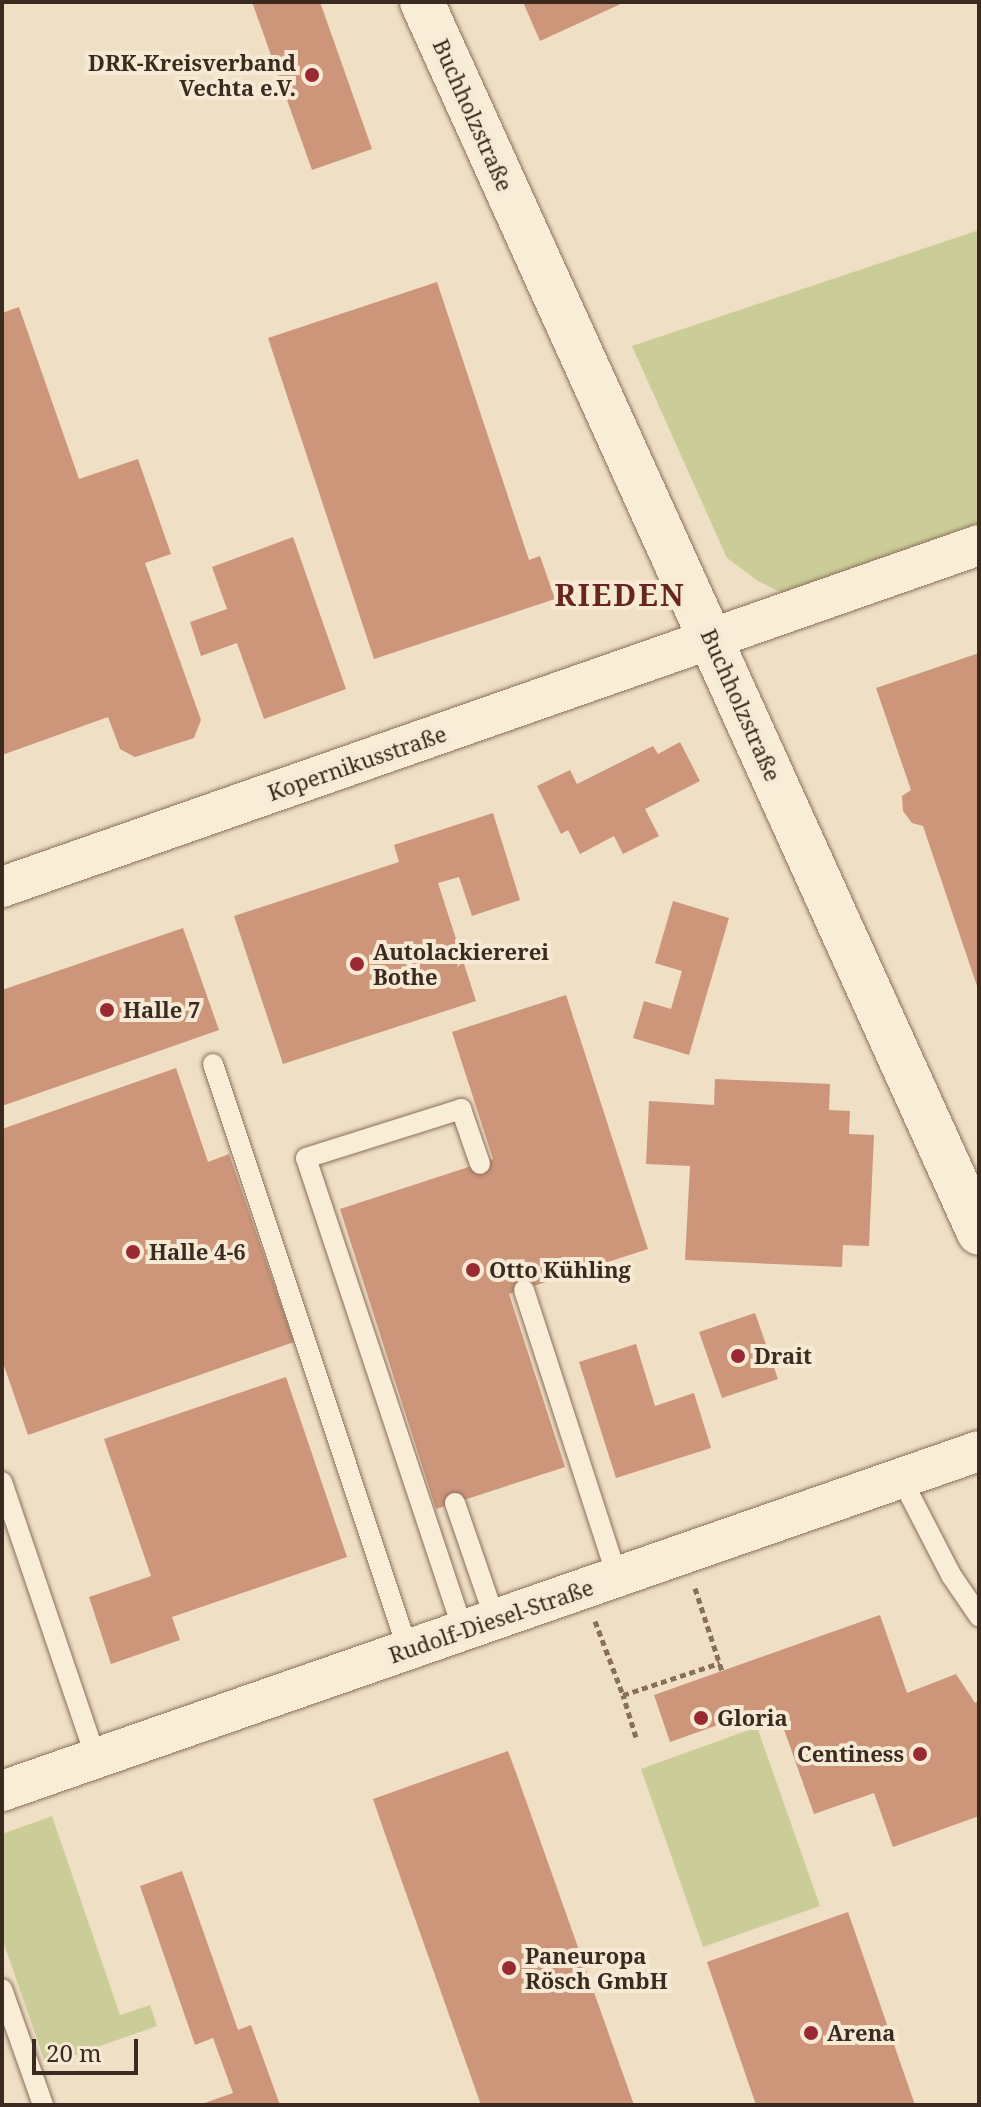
<!DOCTYPE html>
<meta charset="utf-8">
<style>
body{margin:0}
#map{position:relative;width:981px;height:2107px;overflow:hidden;background:#efdfc5;font-family:"Noto Serif",serif}
div>[style]{position:absolute}
[style*='--x']{left:calc(var(--x)*1px);top:calc(var(--y)*1px);width:calc(var(--w)*1px);rotate:calc(var(--a)*1deg)}
.green>*{inset:0;background:#cbcd98}
.building>*{inset:0;background:#cd967b}
.path>*{height:5px;margin-top:-2.5px;transform-origin:0;background:repeating-linear-gradient(90deg,#8a705b 0 6px,transparent 0 10px)}
.roads{filter:drop-shadow(0 0 2px #8a705b) drop-shadow(0 0 2px #8a705b)}
.service>*{height:20px;margin:-10px;padding:0 10px;transform-origin:10px;border-radius:10px;background:#f9edd8}
.minor>*{height:40px;margin:-20px;padding:0 20px;transform-origin:20px;border-radius:20px;background:#f9edd8}
.tertiary>*{height:44px;margin:-22px;padding:0 22px;transform-origin:22px;border-radius:22px;background:#f9edd8}
.dots>*{width:22px;height:22px;translate:-50% -50%;box-sizing:border-box;border:4px solid #f6ead5;border-radius:50%}
span{translate:-50% -50%;white-space:nowrap;text-align:center;line-height:1.15;-webkit-text-stroke:8px #f6ead5;paint-order:stroke}
.poi-label{font-size:22px;color:#3a2a1f;font-weight:700}
.right{translate:-100% -50%;text-align:right}
.left{translate:0 -50%;text-align:left}
.street-label{font-size:22px;color:#3a2a1f}
.district-label{font-size:30px;color:#67271e;font-weight:700;letter-spacing:2px}
.frame{position:absolute;inset:0;border:4px solid #3a2a1f;pointer-events:none}
.scale{position:absolute;left:32px;top:2039px;width:106px;height:36px;box-sizing:border-box;border:4px solid #3a2a1f;border-top:0;padding-left:10px;font-size:24px;line-height:28px;white-space:nowrap;color:#3a2a1f;-webkit-text-stroke:6px #f6ead5;paint-order:stroke}
</style>
<div id="map">
<div class="green">
<i style="clip-path:polygon(979px 230px,979px 523px,782px 593px,758px 581px,727px 558px,632px 346px)"></i>
<i style="clip-path:polygon(757px 1727px,820px 1906px,703px 1947px,641px 1769px)"></i>
<i style="clip-path:polygon(52px 1816px,120px 2015px,150px 2005px,157px 2026px,46px 2065px,2px 1938px,2px 1834px)"></i>
</div>
<div class="building">
<i style="clip-path:polygon(252px 2px,320px 2px,372px 149px,312px 170px)"></i>
<i style="clip-path:polygon(523px 2px,625px 2px,540px 41px)"></i>
<i style="clip-path:polygon(437px 282px,529px 560px,540px 556px,555px 599px,374px 659px,268px 338px)"></i>
<i style="clip-path:polygon(19px 307px,79px 479px,138px 459px,171px 554px,145px 563px,201px 720px,194px 738px,135px 757px,120px 749px,108px 717px,2px 755px,2px 313px)"></i>
<i style="clip-path:polygon(293px 537px,346px 689px,264px 719px,237px 643px,201px 656px,190px 622px,227px 609px,212px 567px)"></i>
<i style="clip-path:polygon(979px 653px,979px 989px,978px 989px,923px 826px,912px 823px,903px 811px,902px 796px,911px 790px,876px 688px)"></i>
<i style="clip-path:polygon(680px 742px,700px 781px,645px 809px,659px 836px,623px 854px,614px 836px,580px 854px,568px 830px,561px 834px,537px 786px,570px 770px,577px 784px,653px 746px,658px 754px)"></i>
<i style="clip-path:polygon(493px 813px,520px 900px,472px 916px,459px 877px,438px 883px,476px 1001px,283px 1064px,234px 916px,399px 862px,394px 845px)"></i>
<i style="clip-path:polygon(673px 901px,729px 918px,689px 1055px,633px 1038px,644px 1001px,671px 1009px,682px 971px,655px 963px)"></i>
<i style="clip-path:polygon(183px 928px,219px 1030px,2px 1106px,2px 990px)"></i>
<i style="clip-path:polygon(566px 995px,648px 1249px,509px 1294px,565px 1467px,436px 1509px,340px 1209px,493px 1159px,452px 1032px)"></i>
<i style="clip-path:polygon(176px 1068px,208px 1162px,229px 1154px,294px 1342px,28px 1435px,2px 1360px,2px 1129px)"></i>
<i style="clip-path:polygon(715px 1079px,830px 1084px,829px 1110px,850px 1111px,849px 1134px,874px 1135px,869px 1246px,843px 1245px,842px 1267px,685px 1260px,690px 1166px,646px 1164px,649px 1101px,714px 1105px)"></i>
<i style="clip-path:polygon(755px 1313px,778px 1379px,722px 1398px,699px 1332px)"></i>
<i style="clip-path:polygon(636px 1344px,655px 1406px,694px 1393px,711px 1448px,616px 1478px,579px 1362px)"></i>
<i style="clip-path:polygon(286px 1377px,347px 1557px,172px 1617px,180px 1640px,111px 1664px,89px 1597px,151px 1576px,104px 1439px)"></i>
<i style="clip-path:polygon(880px 1615px,907px 1693px,956px 1674px,975px 1703px,979px 1700px,979px 1816px,893px 1847px,874px 1793px,814px 1814px,781px 1721px,760px 1710px,670px 1742px,654px 1695px)"></i>
<i style="clip-path:polygon(508px 1751px,519px 1781px,634px 2105px,481px 2105px,384px 1831px,373px 1799px)"></i>
<i style="clip-path:polygon(182px 1871px,238px 2030px,251px 2025px,280px 2105px,199px 2105px,233px 2093px,213px 2038px,195px 2045px,140px 1886px)"></i>
<i style="clip-path:polygon(848px 1912px,915px 2105px,756px 2105px,707px 1962px)"></i>
</div>
<div class="path">
<i style="--x:695;--y:1588;--w:87;--a:72"></i>
<i style="--x:595;--y:1621;--w:79;--a:69.3"></i>
<i style="--x:636;--y:1737;--w:44;--a:-107.2"></i>
<i style="--x:623;--y:1695;--w:102;--a:-18.3"></i>
</div>
<div class="roads">
<div class="service">
<i style="--x:213;--y:1064;--w:618;--a:71.59"></i>
<i style="--x:524;--y:1290;--w:301;--a:72"></i>
<i style="--x:901;--y:1478;--w:109;--a:62.7"></i>
<i style="--x:951;--y:1575;--w:50;--a:55.7"></i>
<i style="--x:2;--y:1482;--w:292;--a:71.2"></i>
<i style="--x:455;--y:1503;--w:123;--a:71"></i>
<i style="--x:463;--y:1630;--w:497;--a:-108.4"></i>
<i style="--x:306;--y:1158;--w:163;--a:-17.5"></i>
<i style="--x:461;--y:1109;--w:58;--a:70.9"></i>
<i style="--x:2;--y:1989;--w:123;--a:70.5"></i>
</div>
<div class="minor">
<i style="--x:2;--y:887;--w:1035;--a:-19.29"></i>
<i style="--x:2;--y:1791;--w:1034;--a:-19.19"></i>
</div>
<div class="tertiary">
<i style="--x:422;--y:2;--w:1351;--a:65.65"></i>
</div>
</div>
<div class="dots">
<i style="left:312px;top:75px;background:#992a34"></i>
<i style="left:357px;top:964px;background:#992a34"></i>
<i style="left:107px;top:1010px;background:#992a34"></i>
<i style="left:133px;top:1252px;background:#992a34"></i>
<i style="left:473px;top:1270px;background:#992a34"></i>
<i style="left:738px;top:1356px;background:#992a34"></i>
<i style="left:701px;top:1718px;background:#992a34"></i>
<i style="left:920px;top:1754px;background:#992a34"></i>
<i style="left:509px;top:1968px;background:#992a34"></i>
<i style="left:811px;top:2033px;background:#992a34"></i>
</div>
<div class="poi-label">
<span class="right" style="left:296px;top:75px">DRK-Kreisverband<br>Vechta e.V.</span>
<span class="left" style="left:373px;top:964px">Autolackiererei<br>Bothe</span>
<span class="left" style="left:123px;top:1010px">Halle 7</span>
<span class="left" style="left:149px;top:1252px">Halle 4-6</span>
<span class="left" style="left:489px;top:1270px">Otto Kühling</span>
<span class="left" style="left:754px;top:1356px">Drait</span>
<span class="left" style="left:717px;top:1718px">Gloria</span>
<span class="right" style="left:904px;top:1754px">Centiness</span>
<span class="left" style="left:525px;top:1968px">Paneuropa<br>Rösch GmbH</span>
<span class="left" style="left:827px;top:2033px">Arena</span>
</div>
<div class="street-label">
<span style="left:473px;top:115px;rotate:66deg">Buchholzstraße</span>
<span style="left:741px;top:705px;rotate:66deg">Buchholzstraße</span>
<span style="left:357px;top:763px;rotate:-19deg">Kopernikusstraße</span>
<span style="left:491px;top:1621px;rotate:-19deg">Rudolf-Diesel-Straße</span>
</div>
<div class="district-label">
<span style="left:620px;top:595px">RIEDEN</span>
</div>
<div class="frame"></div>
<div class="scale">20 m</div>
</div>
